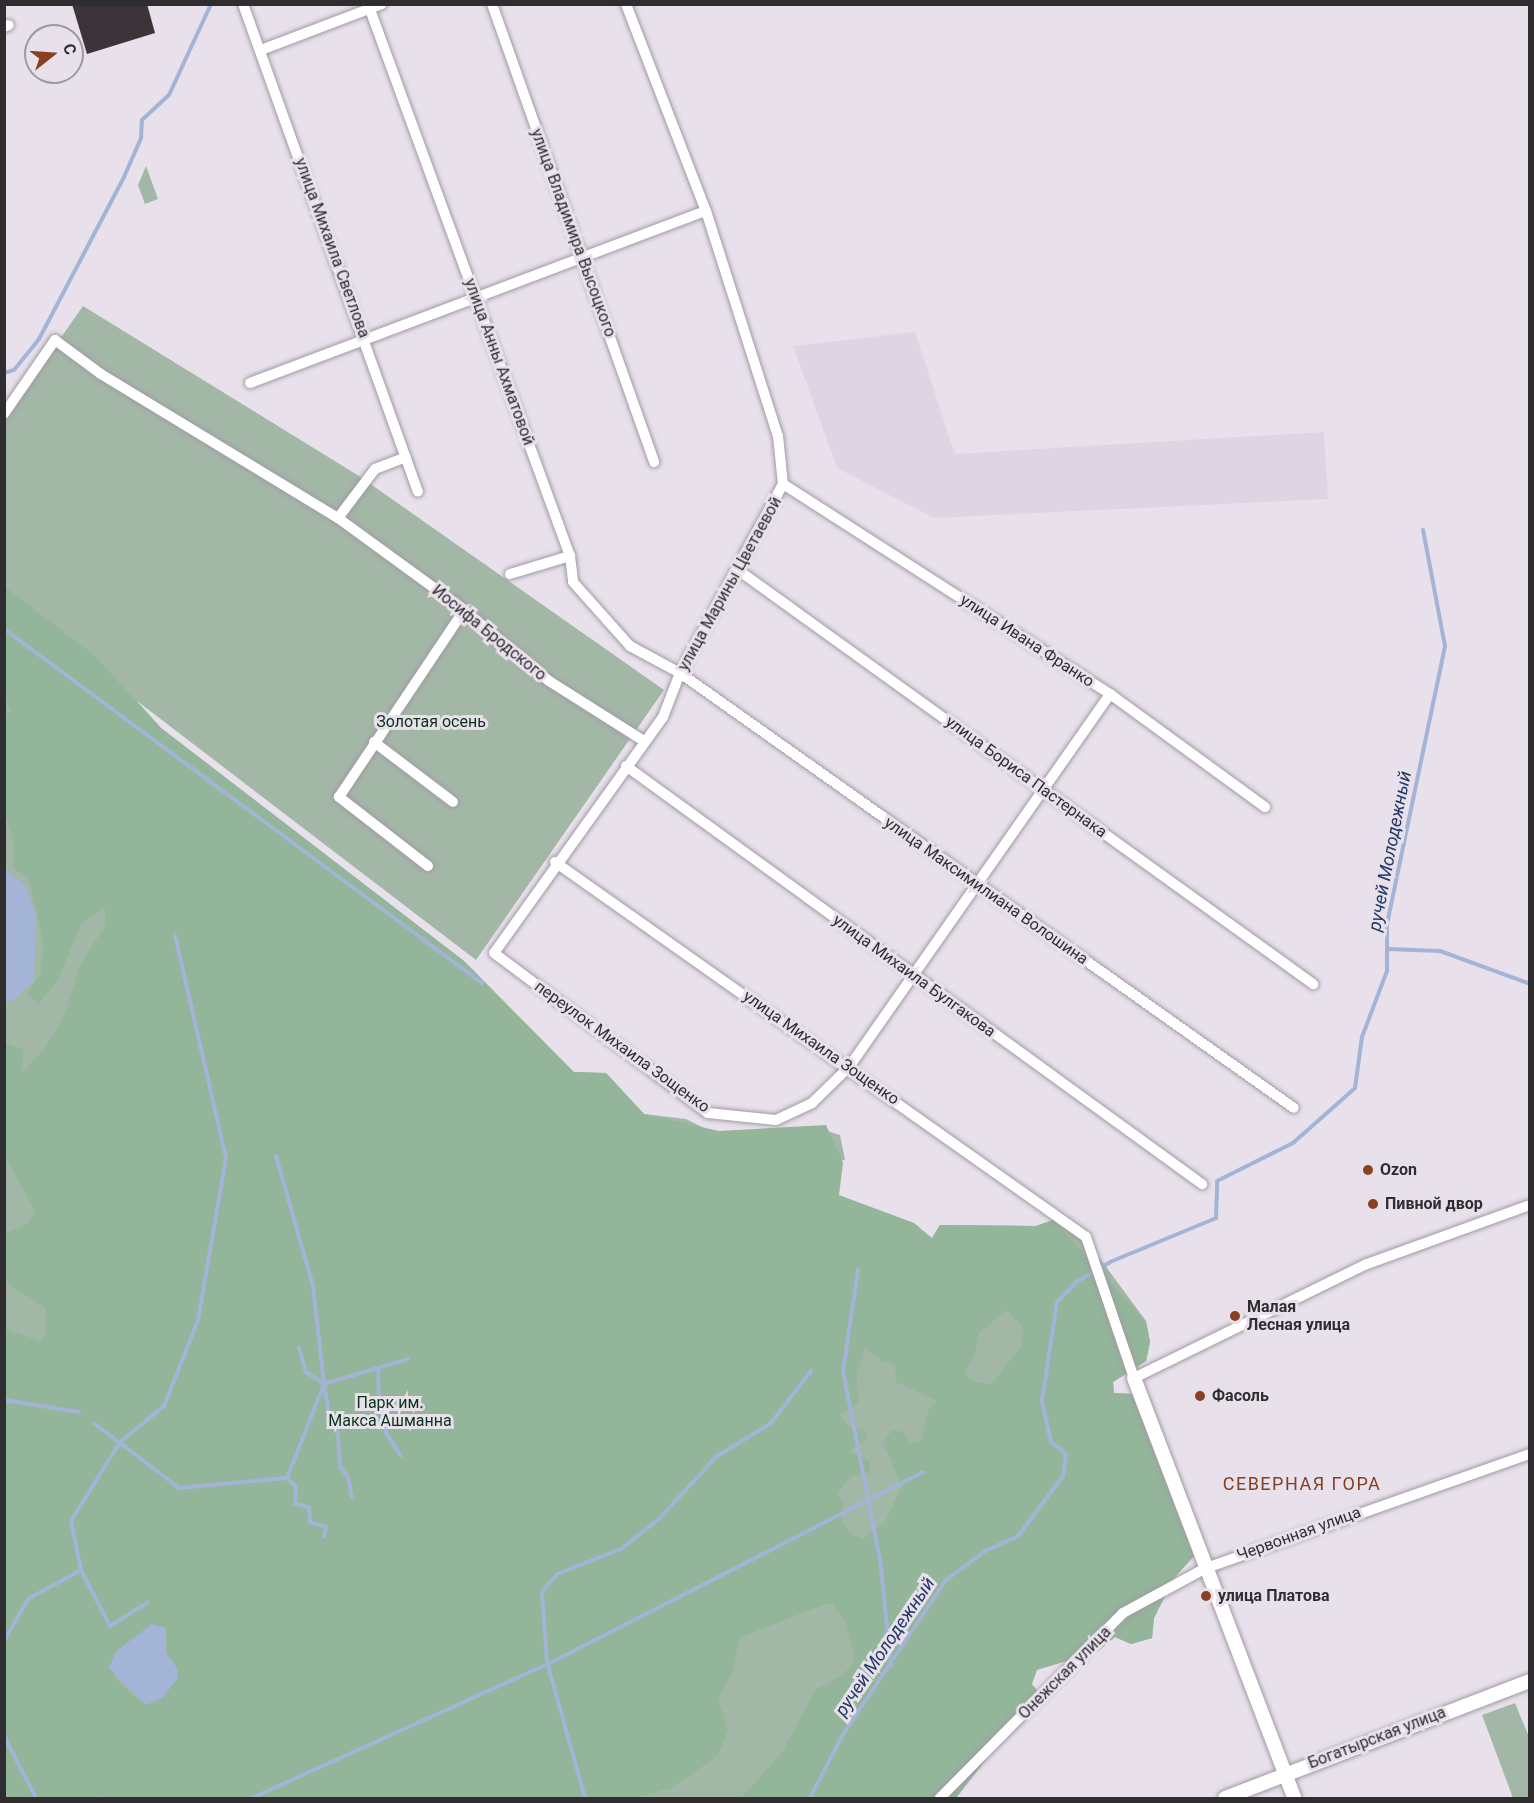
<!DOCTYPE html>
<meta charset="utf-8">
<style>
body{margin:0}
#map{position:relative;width:1534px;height:1803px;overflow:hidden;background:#e8e1eb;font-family:Roboto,sans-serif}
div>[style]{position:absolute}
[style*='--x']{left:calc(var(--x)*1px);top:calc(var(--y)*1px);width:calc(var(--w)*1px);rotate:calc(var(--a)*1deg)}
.built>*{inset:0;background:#dfd4e4}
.green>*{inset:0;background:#a3b7a7}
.forest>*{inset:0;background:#93b59a}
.water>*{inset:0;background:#a3b4d6}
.stream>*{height:4px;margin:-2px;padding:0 2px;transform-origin:2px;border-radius:2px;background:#a3b4d6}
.building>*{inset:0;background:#3d343a}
.roads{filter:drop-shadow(0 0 2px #a19aa4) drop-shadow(0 0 2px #a19aa4)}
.minor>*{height:10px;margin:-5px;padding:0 5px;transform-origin:5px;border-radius:5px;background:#fff}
.tertiary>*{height:14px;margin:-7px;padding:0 7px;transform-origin:7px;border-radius:7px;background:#fff}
.dots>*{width:16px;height:16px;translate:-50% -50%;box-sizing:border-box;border:3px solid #e8e1eb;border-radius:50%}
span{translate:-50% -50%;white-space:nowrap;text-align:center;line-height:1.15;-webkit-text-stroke:6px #e8e1eb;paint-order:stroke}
.street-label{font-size:16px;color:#302d31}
.park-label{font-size:16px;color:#093318}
.poi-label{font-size:16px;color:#302d31;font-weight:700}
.left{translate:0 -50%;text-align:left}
.water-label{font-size:18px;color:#233865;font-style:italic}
.neighbourhood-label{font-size:18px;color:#813f23;letter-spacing:1.5px}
.frame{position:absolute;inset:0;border:6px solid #302d31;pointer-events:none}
.north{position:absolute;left:24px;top:24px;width:60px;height:60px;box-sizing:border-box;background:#e8e1eb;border:2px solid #9e99a1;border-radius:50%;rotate:73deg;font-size:16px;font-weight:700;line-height:24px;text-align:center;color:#302d31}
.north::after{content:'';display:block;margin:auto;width:21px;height:27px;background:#884020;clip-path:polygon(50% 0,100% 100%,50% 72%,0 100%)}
</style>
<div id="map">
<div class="built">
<i style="clip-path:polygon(915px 332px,955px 454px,1324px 432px,1328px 499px,934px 518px,837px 468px,793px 346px)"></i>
</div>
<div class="green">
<i style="clip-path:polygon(146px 166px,158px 199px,145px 204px,138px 185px)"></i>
<i style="clip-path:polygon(83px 306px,359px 476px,664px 690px,476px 960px,137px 701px,161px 728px,464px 961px,573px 1072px,606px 1073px,644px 1114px,686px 1119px,716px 1134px,817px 1128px,840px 1135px,845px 1160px,786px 1164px,789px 1176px,932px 1238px,940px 1225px,1036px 1226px,1053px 1220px,1075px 1225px,1146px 1321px,1150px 1342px,1146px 1361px,1113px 1382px,1114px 1393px,1132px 1394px,1194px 1556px,1174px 1578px,1154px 1618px,1152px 1638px,1131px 1644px,1115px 1637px,1097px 1652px,981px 1642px,1045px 1700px,990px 1754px,956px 1798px,5px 1798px,5px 417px)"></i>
<i style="clip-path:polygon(1515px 1703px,1529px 1737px,1529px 1798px,1513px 1798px,1482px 1715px)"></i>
</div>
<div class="forest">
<i style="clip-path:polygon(evenodd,5px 587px,94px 655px,161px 728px,464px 961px,574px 1072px,606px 1073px,644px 1114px,719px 1131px,826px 1125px,843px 1163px,839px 1195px,914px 1223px,932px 1238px,940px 1225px,1036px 1226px,1053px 1220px,1146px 1321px,1150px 1342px,1146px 1361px,1113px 1382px,1114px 1393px,1132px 1394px,1194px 1556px,1174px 1578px,1154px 1618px,1152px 1638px,1131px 1644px,1115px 1637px,1097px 1652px,1037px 1670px,1032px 1684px,1045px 1700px,990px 1754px,956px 1798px,741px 1798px,781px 1754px,816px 1689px,843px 1675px,855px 1660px,845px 1621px,832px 1604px,825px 1604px,739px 1638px,733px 1671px,718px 1698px,728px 1730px,718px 1756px,671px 1788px,635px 1798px,5px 1798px,5px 1329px,41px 1341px,46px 1332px,46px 1308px,9px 1285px,5px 1275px,5px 1233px,28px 1224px,35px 1211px,5px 1156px,5px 1043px,23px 1049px,22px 1073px,44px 1050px,64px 1015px,81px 963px,105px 926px,105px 908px,81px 924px,58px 979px,38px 1005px,27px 993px,41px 973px,43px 942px,29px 879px,14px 869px,13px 840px,5px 813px,5px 715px,11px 711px,5px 697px,5px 587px,1007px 1310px,1023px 1328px,1021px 1346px,991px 1385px,972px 1381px,964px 1373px,974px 1357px,979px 1333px,1007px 1310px,5px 587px,865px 1347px,881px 1361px,895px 1364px,896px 1382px,937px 1401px,928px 1411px,921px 1442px,911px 1443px,903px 1432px,892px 1430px,883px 1442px,902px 1486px,885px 1522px,863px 1539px,850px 1534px,842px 1519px,843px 1502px,837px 1493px,851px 1477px,870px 1472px,870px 1461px,850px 1451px,867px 1439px,864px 1430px,848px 1426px,839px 1415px,858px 1403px,857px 1373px,865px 1347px,5px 587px,167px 1639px,166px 1653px,177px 1668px,139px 1701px,113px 1676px,167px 1639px)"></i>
</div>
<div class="water">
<i style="clip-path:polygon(4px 868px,26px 886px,36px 916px,34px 981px,11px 1002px,4px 1001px)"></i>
<i style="clip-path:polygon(152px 1624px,166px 1628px,166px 1653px,177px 1668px,178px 1678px,162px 1698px,146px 1705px,109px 1668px,116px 1651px)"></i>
</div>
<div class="stream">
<i style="--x:4;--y:373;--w:10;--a:-17"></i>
<i style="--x:14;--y:370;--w:40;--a:-51"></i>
<i style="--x:39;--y:339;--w:183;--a:-62.3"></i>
<i style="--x:124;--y:177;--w:43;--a:-66.4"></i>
<i style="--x:141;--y:138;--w:18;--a:-87"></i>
<i style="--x:142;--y:120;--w:37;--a:-43"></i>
<i style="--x:169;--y:95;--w:100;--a:-65.2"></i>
<i style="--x:4;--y:629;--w:595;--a:36.52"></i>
<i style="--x:1387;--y:949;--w:53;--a:2.2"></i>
<i style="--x:1440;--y:951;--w:96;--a:20.1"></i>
<i style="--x:858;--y:1270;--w:102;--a:98.4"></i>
<i style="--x:843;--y:1371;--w:192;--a:78.9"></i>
<i style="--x:880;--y:1559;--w:108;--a:84.1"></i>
<i style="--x:299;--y:1348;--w:25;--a:74"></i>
<i style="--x:306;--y:1372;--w:22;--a:34"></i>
<i style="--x:324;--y:1384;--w:88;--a:-16.6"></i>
<i style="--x:378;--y:1368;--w:36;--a:88"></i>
<i style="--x:379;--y:1404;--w:30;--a:76"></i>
<i style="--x:386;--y:1433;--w:27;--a:57"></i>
<i style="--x:324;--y:1384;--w:33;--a:81"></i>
<i style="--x:329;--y:1417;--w:20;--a:63"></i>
<i style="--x:338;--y:1435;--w:32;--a:86"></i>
<i style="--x:340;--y:1467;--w:13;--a:51"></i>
<i style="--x:348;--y:1477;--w:20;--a:79"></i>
<i style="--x:4;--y:1400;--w:76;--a:9.1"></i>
<i style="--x:94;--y:1423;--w:107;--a:37.4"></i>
<i style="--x:179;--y:1488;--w:108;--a:-5.3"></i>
<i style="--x:287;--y:1478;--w:101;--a:-68.5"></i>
<i style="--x:324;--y:1384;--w:99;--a:-96.4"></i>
<i style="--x:313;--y:1286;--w:135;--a:-105.9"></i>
<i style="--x:287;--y:1478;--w:13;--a:45"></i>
<i style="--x:296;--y:1487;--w:17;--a:93"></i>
<i style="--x:295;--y:1504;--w:14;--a:12"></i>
<i style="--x:309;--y:1507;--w:15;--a:86"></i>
<i style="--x:310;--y:1522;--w:17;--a:17"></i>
<i style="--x:326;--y:1527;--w:10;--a:101"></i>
<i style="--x:81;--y:1570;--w:63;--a:62.6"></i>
<i style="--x:110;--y:1626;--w:44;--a:-31.9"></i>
<i style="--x:4;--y:1641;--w:48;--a:-60.3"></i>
<i style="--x:28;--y:1599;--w:60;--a:-28.7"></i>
<i style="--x:81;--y:1570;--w:50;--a:-101.5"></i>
<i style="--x:71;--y:1521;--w:93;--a:-58.2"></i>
<i style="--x:120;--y:1442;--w:57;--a:-39.3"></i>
<i style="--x:164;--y:1406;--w:92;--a:-68.4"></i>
<i style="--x:198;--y:1320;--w:164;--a:-80.2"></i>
<i style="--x:226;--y:1158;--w:229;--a:-102.9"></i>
<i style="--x:4;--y:1736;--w:70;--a:62.7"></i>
<i style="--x:97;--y:1798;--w:1;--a:0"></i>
<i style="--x:252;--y:1798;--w:325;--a:-24.4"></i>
<i style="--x:548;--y:1664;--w:421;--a:-27.1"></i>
<i style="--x:585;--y:1798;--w:141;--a:-105.6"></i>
<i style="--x:547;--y:1662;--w:70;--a:-94.1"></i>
<i style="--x:542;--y:1592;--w:23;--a:-50"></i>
<i style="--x:557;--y:1574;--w:69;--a:-21.3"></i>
<i style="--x:621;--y:1549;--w:48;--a:-38.3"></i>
<i style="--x:659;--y:1519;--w:86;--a:-47.4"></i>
<i style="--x:717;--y:1456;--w:63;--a:-31.4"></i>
<i style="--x:771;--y:1423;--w:66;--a:-52.4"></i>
<i style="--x:810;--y:1798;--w:70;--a:-62.7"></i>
<i style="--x:842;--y:1736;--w:187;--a:-56.3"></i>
<i style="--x:946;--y:1580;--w:49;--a:-36.6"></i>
<i style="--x:985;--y:1551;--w:36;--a:-24"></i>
<i style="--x:1018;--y:1536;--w:75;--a:-53.1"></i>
<i style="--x:1063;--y:1476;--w:22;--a:-82"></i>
<i style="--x:1066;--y:1454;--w:19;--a:-141"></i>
<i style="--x:1051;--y:1442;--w:42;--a:-102.4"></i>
<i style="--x:1042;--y:1401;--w:100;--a:-81.4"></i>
<i style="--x:1057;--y:1302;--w:28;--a:-46"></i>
<i style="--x:1076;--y:1282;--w:39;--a:-30"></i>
<i style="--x:1110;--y:1262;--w:115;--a:-22.5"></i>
<i style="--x:1216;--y:1218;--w:37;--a:-88"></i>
<i style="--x:1217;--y:1181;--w:85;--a:-26.6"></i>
<i style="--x:1293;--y:1143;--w:83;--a:-41.6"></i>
<i style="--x:1355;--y:1088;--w:51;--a:-82.2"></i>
<i style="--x:1362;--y:1037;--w:71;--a:-69.3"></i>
<i style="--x:1387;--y:971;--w:47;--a:-90"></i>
<i style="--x:1387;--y:924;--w:284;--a:-78.2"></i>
<i style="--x:1445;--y:646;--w:118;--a:-100.7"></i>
</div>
<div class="building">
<i style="clip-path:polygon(72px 4px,147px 4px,155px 33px,87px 54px)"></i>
</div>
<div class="roads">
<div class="minor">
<i style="--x:243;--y:4;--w:518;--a:70.27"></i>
<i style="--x:368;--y:4;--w:588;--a:69.9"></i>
<i style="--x:570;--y:556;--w:26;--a:83"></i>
<i style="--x:573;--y:582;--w:86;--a:48.3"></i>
<i style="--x:630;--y:646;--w:57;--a:28.4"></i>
<i style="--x:680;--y:673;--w:752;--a:35.32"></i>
<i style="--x:492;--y:4;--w:486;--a:70.5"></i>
<i style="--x:626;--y:4;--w:222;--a:68.9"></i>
<i style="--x:706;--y:211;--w:236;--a:72.3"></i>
<i style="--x:778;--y:436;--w:48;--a:84.1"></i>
<i style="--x:783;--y:484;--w:215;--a:118.6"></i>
<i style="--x:680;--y:673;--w:47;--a:111.1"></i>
<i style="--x:663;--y:717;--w:290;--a:125.6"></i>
<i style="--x:494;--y:953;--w:267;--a:36.8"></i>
<i style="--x:708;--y:1113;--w:68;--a:5.9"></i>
<i style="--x:776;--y:1120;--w:40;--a:-25"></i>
<i style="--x:812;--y:1103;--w:52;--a:-44.2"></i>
<i style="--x:849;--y:1067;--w:455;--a:-55"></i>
<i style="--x:4;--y:27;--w:5;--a:-22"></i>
<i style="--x:261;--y:50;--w:129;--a:-20.8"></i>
<i style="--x:250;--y:383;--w:487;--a:-20.7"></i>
<i style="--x:4;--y:414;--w:90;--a:-55.4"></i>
<i style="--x:55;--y:340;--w:57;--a:36.5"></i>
<i style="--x:101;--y:374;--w:277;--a:31.3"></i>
<i style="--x:338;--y:518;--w:156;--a:36.1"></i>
<i style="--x:464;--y:610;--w:111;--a:39.9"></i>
<i style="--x:549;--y:681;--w:112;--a:32.3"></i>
<i style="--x:783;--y:484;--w:389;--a:32.7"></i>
<i style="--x:1110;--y:694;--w:192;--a:36.1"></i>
<i style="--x:338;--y:518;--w:61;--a:-52.9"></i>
<i style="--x:375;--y:469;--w:33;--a:-21"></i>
<i style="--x:738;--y:570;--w:709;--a:35.75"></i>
<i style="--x:510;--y:574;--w:63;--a:-16.7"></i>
<i style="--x:374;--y:742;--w:99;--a:37.2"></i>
<i style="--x:626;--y:766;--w:712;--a:35.97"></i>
<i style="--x:555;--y:862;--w:650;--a:35.23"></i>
<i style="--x:1086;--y:1237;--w:149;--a:71.2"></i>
<i style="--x:1134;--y:1378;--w:259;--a:-26.1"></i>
<i style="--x:1367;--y:1264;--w:173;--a:-19.9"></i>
<i style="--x:428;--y:866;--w:113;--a:-142.2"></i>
<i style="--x:339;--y:797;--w:225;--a:-56.2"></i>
<i style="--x:940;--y:1798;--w:260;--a:-45.3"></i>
<i style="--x:1123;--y:1613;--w:94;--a:-28.5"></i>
<i style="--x:1206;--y:1568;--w:343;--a:-19.4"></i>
</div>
<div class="tertiary">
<i style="--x:1134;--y:1378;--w:449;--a:69.1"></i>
<i style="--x:1225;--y:1798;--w:327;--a:-21"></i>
</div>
</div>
<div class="dots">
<i style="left:1368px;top:1170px;background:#884020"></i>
<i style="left:1373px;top:1204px;background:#884020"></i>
<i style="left:1235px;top:1316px;background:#884020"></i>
<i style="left:1200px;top:1396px;background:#884020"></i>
<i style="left:1206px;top:1596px;background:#884020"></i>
</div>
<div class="street-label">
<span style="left:573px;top:233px;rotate:70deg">улица Владимира Высоцкого</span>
<span style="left:332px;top:248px;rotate:70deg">улица Михаила Светлова</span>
<span style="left:499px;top:362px;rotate:70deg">улица Анны Ахматовой</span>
<span style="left:730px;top:584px;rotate:-61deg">улица Марины Цветаевой</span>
<span style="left:489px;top:633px;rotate:39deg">Иосифа Бродского</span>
<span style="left:1027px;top:641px;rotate:33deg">улица Ивана Франко</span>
<span style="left:1026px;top:777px;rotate:36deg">улица Бориса Пастернака</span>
<span style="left:986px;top:891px;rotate:35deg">улица Максимилиана Волошина</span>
<span style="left:914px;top:976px;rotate:36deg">улица Михаила Булгакова</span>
<span style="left:622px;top:1047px;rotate:36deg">переулок Михаила Зощенко</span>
<span style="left:821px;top:1048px;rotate:35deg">улица Михаила Зощенко</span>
<span style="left:1299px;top:1534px;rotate:-20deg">Червонная улица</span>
<span style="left:1065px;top:1673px;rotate:-45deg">Онежская улица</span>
<span style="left:1377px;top:1738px;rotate:-21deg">Богатырская улица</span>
</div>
<div class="park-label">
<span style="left:431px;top:722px">Золотая осень</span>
<span style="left:390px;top:1412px">Парк им.<br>Макса Ашманна</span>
</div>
<div class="poi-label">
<span class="left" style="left:1380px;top:1170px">Ozon</span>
<span class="left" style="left:1385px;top:1204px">Пивной двор</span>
<span class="left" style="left:1247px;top:1316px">Малая<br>Лесная улица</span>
<span class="left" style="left:1212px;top:1396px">Фасоль</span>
<span class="left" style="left:1218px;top:1596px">улица Платова</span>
</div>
<div class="water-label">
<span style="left:1390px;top:851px;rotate:-79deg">ручей Молодежный</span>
<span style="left:885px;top:1647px;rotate:-56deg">ручей Молодежный</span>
</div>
<div class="neighbourhood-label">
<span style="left:1302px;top:1484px">СЕВЕРНАЯ ГОРА</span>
</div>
<div class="frame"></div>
<div class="north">С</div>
</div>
